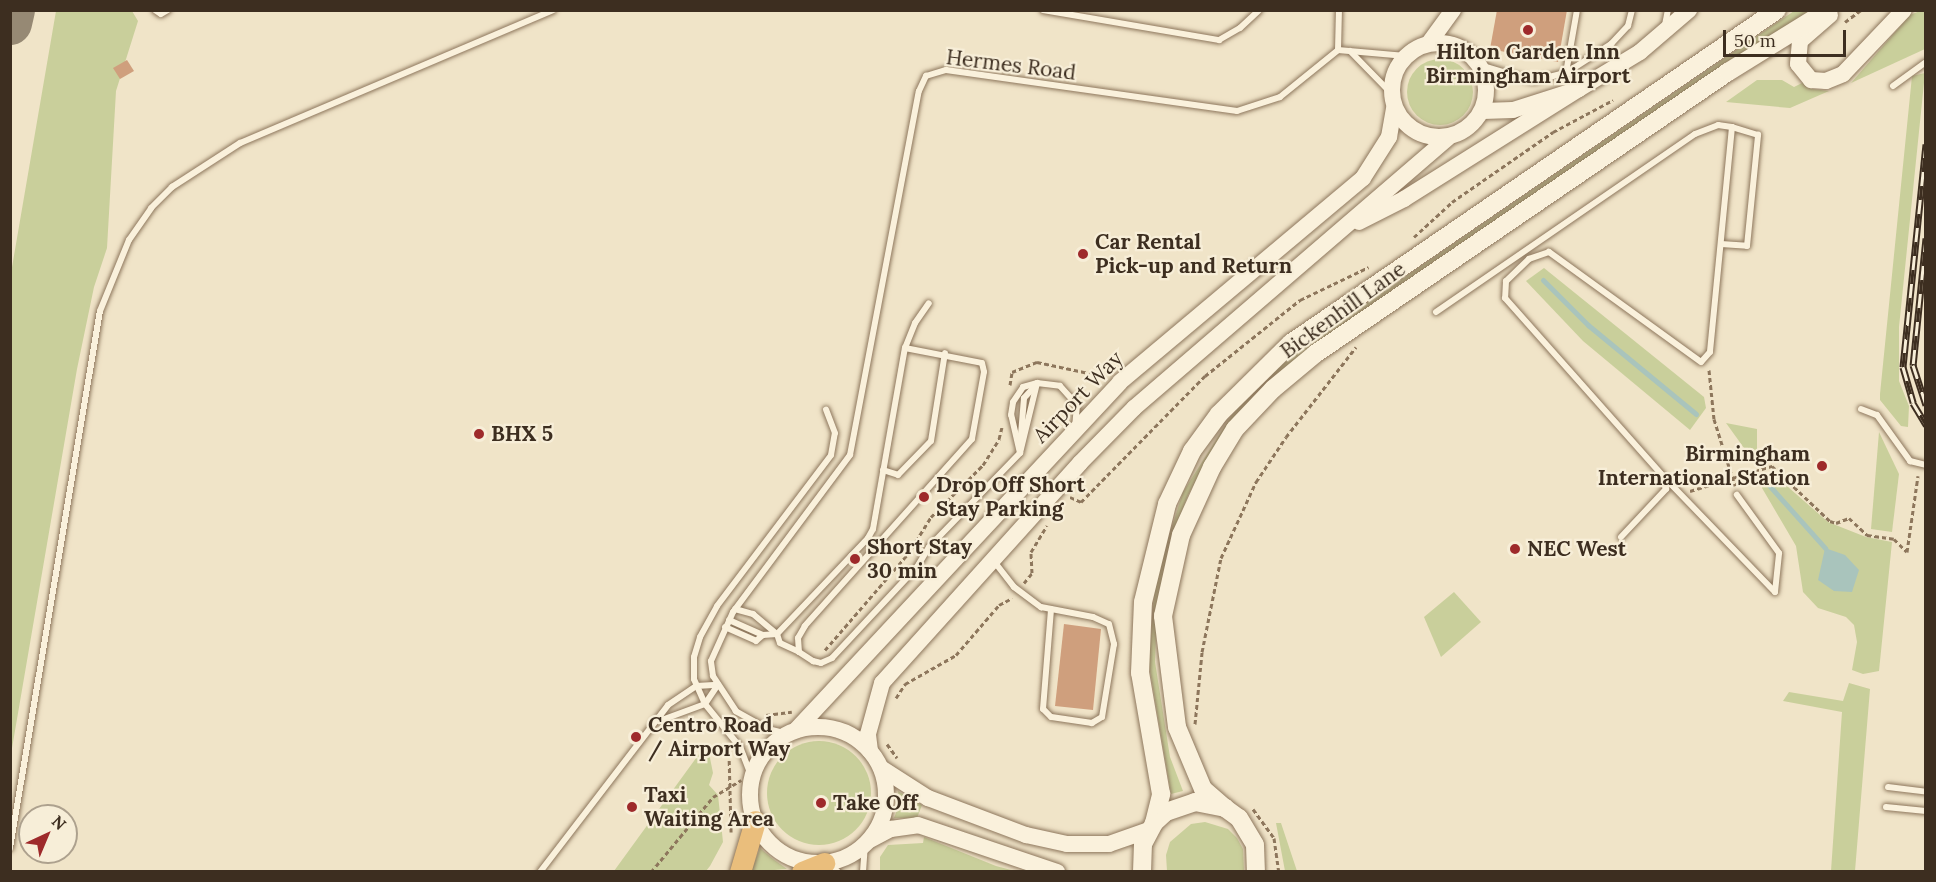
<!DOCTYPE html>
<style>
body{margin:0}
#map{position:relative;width:1936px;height:882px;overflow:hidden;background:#f0e4c8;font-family:Lora,serif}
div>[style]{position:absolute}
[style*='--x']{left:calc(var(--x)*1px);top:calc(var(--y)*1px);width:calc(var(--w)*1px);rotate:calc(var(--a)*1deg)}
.green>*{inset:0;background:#c9cf9b}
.round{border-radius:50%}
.water>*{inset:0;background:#a9c4bc}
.stream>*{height:5px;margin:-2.5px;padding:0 2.5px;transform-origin:2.5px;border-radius:2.5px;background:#a9c4bc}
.taxiway>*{height:44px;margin:-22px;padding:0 22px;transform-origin:22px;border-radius:22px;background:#968974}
.building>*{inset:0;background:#cf9f7d}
.path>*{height:3px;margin-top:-1.5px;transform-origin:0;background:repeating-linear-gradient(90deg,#8d765c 0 4.5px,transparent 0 7.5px)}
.roads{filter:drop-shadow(0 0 2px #8d765c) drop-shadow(0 0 2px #8d765c)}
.service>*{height:6px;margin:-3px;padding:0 3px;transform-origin:3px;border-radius:3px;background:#faf1dc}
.tertiary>*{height:16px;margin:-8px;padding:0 8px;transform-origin:8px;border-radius:8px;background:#faf1dc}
.tertiary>.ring{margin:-8px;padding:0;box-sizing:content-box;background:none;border:16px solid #faf1dc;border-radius:50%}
.secondary>*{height:18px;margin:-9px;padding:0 9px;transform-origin:9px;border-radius:9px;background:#faf1dc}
.trunk>*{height:21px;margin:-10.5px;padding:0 10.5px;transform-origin:10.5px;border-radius:10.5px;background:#eabe7c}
.rail>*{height:7px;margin-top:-3.5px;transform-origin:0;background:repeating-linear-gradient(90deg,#f7eed8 0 14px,#3d2e20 0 28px);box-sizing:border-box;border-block:2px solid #3d2e20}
.dots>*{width:16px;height:16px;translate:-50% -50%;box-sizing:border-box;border:3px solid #f7eed8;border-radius:50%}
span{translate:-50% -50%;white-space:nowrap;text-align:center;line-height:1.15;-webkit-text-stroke:4.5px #f7eed8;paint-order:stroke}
.poi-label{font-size:21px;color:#3d2e20;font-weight:700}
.left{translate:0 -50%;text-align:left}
.right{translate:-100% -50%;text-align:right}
.street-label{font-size:21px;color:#3d2e20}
.frame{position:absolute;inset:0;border:12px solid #3d2e20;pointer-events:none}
.north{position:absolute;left:18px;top:804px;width:60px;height:60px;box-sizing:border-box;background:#f7eed8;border:2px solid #ada18e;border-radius:50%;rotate:44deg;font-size:16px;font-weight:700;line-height:24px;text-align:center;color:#3d2e20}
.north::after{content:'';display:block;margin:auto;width:21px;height:27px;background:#9e2a2b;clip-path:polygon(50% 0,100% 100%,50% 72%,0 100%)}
.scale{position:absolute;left:1723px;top:30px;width:123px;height:27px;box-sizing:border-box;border:3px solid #3d2e20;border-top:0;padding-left:8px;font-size:18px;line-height:21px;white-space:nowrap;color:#3d2e20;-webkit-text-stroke:4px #f7eed8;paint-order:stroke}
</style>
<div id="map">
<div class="green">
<i style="clip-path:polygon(56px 11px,132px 11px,138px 21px,116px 91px,107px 248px,94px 287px,77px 369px,11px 754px,11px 273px)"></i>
<i style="clip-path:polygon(1794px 11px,1818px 11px,1311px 348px,1210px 456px,1188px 495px,1167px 554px,1157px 609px,1155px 662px,1170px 757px,1183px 791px,1171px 794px,1149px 665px,1155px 581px,1183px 492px,1232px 415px,1265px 379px,1307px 344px)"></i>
<i style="clip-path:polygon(1920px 11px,1925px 11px,1925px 49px,1851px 83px,1910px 15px)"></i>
<i class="round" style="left:1407px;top:59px;width:66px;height:66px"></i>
<i style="clip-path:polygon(1925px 73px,1899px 327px,1899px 381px,1909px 406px,1908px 427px,1901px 426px,1880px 400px,1880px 394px,1912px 76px)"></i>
<i style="clip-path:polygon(1757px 80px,1782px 80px,1794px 87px,1804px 82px,1812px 89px,1829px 91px,1790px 108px,1726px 102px)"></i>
<i style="clip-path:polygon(1544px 268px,1704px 397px,1706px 408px,1690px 430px,1583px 341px,1526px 281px)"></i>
<i style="clip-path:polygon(1726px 423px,1757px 429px,1757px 454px,1764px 464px,1757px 466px)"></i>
<i style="clip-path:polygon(1879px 432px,1899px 474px,1892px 532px,1871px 529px)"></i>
<i style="clip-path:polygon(1771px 472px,1828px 522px,1866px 537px,1892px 542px,1879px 671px,1863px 674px,1852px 670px,1857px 642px,1854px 625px,1846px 617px,1818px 608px,1803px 592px,1796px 546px,1762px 488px,1764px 475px)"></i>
<i style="clip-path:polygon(1454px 592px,1481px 622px,1441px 657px,1424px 617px)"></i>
<i style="clip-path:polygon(1849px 683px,1870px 689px,1855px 871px,1831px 871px,1842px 712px,1783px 701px,1789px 692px,1843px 701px)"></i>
<i class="round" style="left:767px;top:741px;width:104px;height:104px"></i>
<i style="clip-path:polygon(707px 743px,713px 773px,709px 785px,718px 795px,723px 842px,710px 866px,706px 871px,614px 871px)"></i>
<i style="clip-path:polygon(898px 791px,922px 805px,917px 818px,894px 818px,899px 805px)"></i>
<i style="clip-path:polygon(1205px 822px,1228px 829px,1237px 838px,1243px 849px,1244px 871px,1167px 871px,1166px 855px,1170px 842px,1191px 824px)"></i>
<i style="clip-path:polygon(1276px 823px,1281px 823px,1297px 871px,1285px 871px)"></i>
<i style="clip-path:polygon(924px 837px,996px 866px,1015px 871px,880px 871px,880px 857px,888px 845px,923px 843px)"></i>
<i style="clip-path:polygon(760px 848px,773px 859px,787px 869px,751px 872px)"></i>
</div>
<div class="water">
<i style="clip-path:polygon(1825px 548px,1845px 555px,1859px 570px,1852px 592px,1834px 591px,1818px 580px)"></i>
</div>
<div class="stream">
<i style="--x:1543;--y:280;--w:64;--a:45"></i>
<i style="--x:1588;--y:325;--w:140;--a:39.5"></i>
<i style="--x:1768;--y:484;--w:86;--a:48.3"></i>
</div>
<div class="taxiway">
<i style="--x:10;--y:23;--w:13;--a:-77"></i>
</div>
<div class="building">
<i style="clip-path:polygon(1497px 10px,1567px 10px,1558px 62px,1490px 49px)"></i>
<i style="clip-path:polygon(127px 60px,134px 71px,120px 79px,113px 68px)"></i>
<i style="clip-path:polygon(1064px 624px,1101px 629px,1093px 710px,1055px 706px)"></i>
</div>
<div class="path">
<i style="--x:1845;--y:22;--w:20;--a:-37"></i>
<i style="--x:1414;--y:237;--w:52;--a:-42.6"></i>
<i style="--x:1452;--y:202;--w:123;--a:-34.7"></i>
<i style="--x:1553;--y:132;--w:68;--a:-28.1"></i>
<i style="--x:1709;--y:370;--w:49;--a:84.2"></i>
<i style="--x:1714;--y:419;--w:70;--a:72.6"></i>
<i style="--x:1010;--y:385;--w:13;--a:-81"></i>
<i style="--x:1012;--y:372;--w:27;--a:-22"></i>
<i style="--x:1037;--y:362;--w:67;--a:12"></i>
<i style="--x:1690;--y:491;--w:86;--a:-17"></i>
<i style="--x:1772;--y:466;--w:80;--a:43.5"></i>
<i style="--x:1830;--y:521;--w:6;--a:18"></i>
<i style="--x:1836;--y:523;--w:14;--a:-21"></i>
<i style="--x:1070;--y:497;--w:12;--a:24"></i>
<i style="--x:1081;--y:502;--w:177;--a:-45.5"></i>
<i style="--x:1205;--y:376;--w:122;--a:-38.7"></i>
<i style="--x:1300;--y:300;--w:76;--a:-25.6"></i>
<i style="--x:1849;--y:518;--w:25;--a:43"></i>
<i style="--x:1867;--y:535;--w:27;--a:8"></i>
<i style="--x:1894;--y:539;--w:18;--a:45"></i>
<i style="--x:1907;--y:552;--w:77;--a:-81.8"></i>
<i style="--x:1024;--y:583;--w:13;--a:-51"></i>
<i style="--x:1032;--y:573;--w:21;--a:-93"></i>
<i style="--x:1031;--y:552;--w:31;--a:-59"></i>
<i style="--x:825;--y:650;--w:127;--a:-49.2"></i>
<i style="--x:908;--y:554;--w:44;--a:-58.1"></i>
<i style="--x:931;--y:517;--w:74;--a:-45"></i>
<i style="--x:983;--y:465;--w:31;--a:-58"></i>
<i style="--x:999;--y:439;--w:12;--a:-76"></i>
<i style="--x:896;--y:698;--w:17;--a:-57"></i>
<i style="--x:905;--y:684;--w:59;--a:-29.6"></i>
<i style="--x:956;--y:655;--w:66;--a:-49.3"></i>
<i style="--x:999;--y:605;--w:15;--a:-28"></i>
<i style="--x:766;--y:715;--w:26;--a:-7"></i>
<i style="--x:1195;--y:724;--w:72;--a:-84.4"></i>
<i style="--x:1202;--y:652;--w:96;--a:-78.6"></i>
<i style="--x:1221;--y:558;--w:84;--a:-65.3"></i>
<i style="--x:1256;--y:482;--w:54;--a:-56.3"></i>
<i style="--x:1286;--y:437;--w:114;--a:-52.1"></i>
<i style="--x:887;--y:744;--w:17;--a:54"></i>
<i style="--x:729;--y:753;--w:79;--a:88.5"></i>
<i style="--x:1253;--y:809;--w:36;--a:54"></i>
<i style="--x:1274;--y:838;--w:34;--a:82"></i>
<i style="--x:651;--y:872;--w:97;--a:-50.4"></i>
<i style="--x:713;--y:797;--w:33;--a:-31"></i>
</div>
<div class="roads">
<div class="service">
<i style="--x:155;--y:10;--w:7;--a:34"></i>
<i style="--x:161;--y:14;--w:8;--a:-30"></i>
<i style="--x:1043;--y:10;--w:179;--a:9.7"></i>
<i style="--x:1219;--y:40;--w:24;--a:-30"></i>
<i style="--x:1240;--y:28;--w:26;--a:-43"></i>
<i style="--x:1665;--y:25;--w:15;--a:-79"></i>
<i style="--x:1338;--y:50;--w:40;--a:-88.6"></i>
<i style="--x:1350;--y:51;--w:59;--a:45.7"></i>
<i style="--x:1480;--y:65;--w:55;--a:16.8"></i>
<i style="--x:1533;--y:81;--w:34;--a:-14"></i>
<i style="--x:1566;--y:73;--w:64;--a:-80.1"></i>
<i style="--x:1566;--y:73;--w:54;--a:-32.8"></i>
<i style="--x:1611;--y:44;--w:25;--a:-47"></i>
<i style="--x:1628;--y:26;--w:16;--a:-76"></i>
<i style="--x:1893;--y:86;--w:41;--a:-36"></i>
<i style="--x:1721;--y:244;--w:26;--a:4"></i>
<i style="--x:1747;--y:246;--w:112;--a:-84.3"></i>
<i style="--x:1758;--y:135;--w:27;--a:-163"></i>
<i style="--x:1732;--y:127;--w:226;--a:95.6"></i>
<i style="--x:1710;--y:352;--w:13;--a:132"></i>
<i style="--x:1701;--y:362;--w:188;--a:-144.1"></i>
<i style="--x:1549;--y:252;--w:21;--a:161"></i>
<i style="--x:1529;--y:259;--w:32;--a:136"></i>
<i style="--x:1506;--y:281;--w:17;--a:93"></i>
<i style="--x:1505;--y:298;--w:235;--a:48.4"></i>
<i style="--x:1661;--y:474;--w:164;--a:46"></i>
<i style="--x:1775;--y:592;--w:39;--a:-84"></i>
<i style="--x:1779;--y:553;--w:72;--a:-125.9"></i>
<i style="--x:1436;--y:312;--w:314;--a:-34.5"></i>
<i style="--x:1695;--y:134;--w:25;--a:-21"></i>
<i style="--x:1718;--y:125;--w:14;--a:8"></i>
<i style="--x:905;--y:348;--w:27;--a:-68"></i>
<i style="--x:915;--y:323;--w:24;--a:-55"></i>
<i style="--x:1861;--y:409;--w:17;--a:21"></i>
<i style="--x:1877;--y:415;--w:57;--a:54.3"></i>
<i style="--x:1910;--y:461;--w:16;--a:14"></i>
<i style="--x:1020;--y:446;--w:48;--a:-85.2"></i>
<i style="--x:1024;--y:398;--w:19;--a:-47"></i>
<i style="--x:1020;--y:453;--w:39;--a:-103"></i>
<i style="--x:1011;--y:415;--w:13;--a:-81"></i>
<i style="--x:1013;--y:402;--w:18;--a:-56"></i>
<i style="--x:1023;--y:387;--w:15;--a:-16"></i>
<i style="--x:883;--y:470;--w:16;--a:18"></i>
<i style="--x:898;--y:475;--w:47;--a:-45.9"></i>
<i style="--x:931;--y:441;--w:89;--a:-81"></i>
<i style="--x:1621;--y:537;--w:66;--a:-46.8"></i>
<i style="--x:1666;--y:489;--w:12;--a:-110"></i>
<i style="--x:993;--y:560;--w:34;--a:52"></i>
<i style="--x:1014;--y:587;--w:34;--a:37"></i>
<i style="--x:1041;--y:607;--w:53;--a:10.9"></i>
<i style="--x:1093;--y:617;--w:17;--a:24"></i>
<i style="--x:1109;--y:624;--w:21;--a:76"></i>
<i style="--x:1114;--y:644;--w:74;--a:99.3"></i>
<i style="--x:1102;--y:717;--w:12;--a:149"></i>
<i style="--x:1092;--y:723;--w:41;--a:-171.7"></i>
<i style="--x:1051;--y:717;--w:11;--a:-135"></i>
<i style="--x:1043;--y:709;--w:100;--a:-85.4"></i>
<i style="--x:735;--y:609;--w:19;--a:16"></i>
<i style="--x:753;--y:614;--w:31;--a:40"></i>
<i style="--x:777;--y:634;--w:132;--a:-46.5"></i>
<i style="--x:868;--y:538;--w:10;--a:-61"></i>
<i style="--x:873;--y:529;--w:184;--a:-80"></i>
<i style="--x:905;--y:348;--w:78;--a:11"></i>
<i style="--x:982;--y:363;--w:9;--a:77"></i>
<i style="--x:984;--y:372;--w:68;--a:100.2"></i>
<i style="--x:972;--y:439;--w:251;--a:131.8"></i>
<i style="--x:805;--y:626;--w:14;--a:120"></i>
<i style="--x:798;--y:638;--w:14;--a:86"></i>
<i style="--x:799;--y:652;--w:17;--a:33"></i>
<i style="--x:813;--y:661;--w:8;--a:14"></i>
<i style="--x:821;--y:663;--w:12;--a:-24"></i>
<i style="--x:832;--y:658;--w:125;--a:-47"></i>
<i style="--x:917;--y:567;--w:23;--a:-59"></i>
<i style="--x:929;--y:547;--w:131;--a:-45.9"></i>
<i style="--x:1020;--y:453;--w:72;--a:-76.3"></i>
<i style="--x:1037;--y:383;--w:23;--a:7"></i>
<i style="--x:1060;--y:386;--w:25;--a:48"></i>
<i style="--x:1077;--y:405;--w:21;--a:95"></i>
<i style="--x:729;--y:620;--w:37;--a:24"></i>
<i style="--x:763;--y:635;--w:14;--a:-4"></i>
<i style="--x:777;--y:634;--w:9;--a:72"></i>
<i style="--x:780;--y:643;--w:21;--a:25"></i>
<i style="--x:725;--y:627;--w:34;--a:24"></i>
<i style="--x:756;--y:641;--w:9;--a:-41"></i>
<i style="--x:659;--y:721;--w:49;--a:-20.3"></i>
<i style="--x:705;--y:704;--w:23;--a:-56"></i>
<i style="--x:788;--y:734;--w:21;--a:-166"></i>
<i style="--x:768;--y:729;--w:37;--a:-151"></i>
<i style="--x:736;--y:711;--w:42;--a:-123.3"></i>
<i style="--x:713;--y:676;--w:15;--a:-98"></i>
<i style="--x:711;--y:661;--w:54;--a:-65.8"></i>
<i style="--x:733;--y:612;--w:196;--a:-53.3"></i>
<i style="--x:850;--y:455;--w:370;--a:-79.3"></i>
<i style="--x:919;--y:91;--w:17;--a:-65"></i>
<i style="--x:926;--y:76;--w:21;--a:-17"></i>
<i style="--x:946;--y:70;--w:294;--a:8"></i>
<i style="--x:1237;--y:111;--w:45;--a:-18"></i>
<i style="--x:1280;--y:97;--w:75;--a:-39"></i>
<i style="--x:1338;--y:50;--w:68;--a:5"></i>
<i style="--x:752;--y:778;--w:33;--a:-111"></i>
<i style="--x:740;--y:747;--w:55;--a:-129.1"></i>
<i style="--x:705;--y:704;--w:27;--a:-114"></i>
<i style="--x:694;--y:679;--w:22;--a:-90"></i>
<i style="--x:694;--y:657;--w:21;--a:-73"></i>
<i style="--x:700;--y:637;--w:35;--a:-61"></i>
<i style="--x:717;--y:606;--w:189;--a:-52.9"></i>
<i style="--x:831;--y:455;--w:22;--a:-80"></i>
<i style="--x:835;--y:433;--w:25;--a:-111"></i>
<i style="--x:1888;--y:787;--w:38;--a:7"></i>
<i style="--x:1886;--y:807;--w:40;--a:5.7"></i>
<i style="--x:10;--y:848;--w:544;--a:-80.49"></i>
<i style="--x:100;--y:311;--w:77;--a:-67.8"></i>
<i style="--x:129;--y:240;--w:39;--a:-55"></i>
<i style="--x:151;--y:208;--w:30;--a:-45"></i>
<i style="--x:172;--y:187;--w:81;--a:-32.9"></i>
<i style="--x:240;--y:143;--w:340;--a:-23"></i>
<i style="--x:828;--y:862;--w:14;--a:45"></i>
<i style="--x:540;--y:872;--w:210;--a:-52.5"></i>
<i style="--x:668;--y:705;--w:34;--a:-34"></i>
<i style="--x:696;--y:686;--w:22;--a:-3"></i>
<i style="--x:863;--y:872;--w:27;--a:-86"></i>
</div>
<div class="tertiary">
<i style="--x:1830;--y:15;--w:40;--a:139"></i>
<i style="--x:1800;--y:41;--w:23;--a:95"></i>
<i style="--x:1798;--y:64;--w:21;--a:51"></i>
<i style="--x:1811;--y:80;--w:15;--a:4"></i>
<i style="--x:1826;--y:81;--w:18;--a:-22"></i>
<i style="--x:1843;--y:74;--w:88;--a:-46.4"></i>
<i class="ring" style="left:1392px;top:43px;width:78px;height:78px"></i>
<i style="--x:1429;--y:43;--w:41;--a:-54"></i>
<i style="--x:1483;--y:111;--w:30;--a:-2"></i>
<i style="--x:1513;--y:110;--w:69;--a:-17.7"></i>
<i style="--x:1579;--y:89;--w:71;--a:-31.2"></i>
<i style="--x:1640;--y:52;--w:65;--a:-40.6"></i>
<i style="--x:1359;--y:222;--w:51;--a:-27.1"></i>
<i style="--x:1404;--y:199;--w:207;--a:-32.2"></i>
<i class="ring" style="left:750px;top:727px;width:120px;height:120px"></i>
<i style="--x:796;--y:730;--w:475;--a:-47"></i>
<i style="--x:1120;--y:382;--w:317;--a:-40"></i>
<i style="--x:1363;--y:178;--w:49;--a:-57.6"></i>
<i style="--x:1389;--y:137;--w:29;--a:-80"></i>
<i style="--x:870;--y:751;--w:17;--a:-97"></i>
<i style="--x:868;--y:734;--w:53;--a:-74.6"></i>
<i style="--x:882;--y:683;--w:296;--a:-48"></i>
<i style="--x:1080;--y:463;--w:77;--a:-45.5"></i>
<i style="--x:1134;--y:408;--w:414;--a:-40.7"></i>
<i style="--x:881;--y:768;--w:56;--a:32.6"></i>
<i style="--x:928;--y:798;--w:105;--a:20.7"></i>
<i style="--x:1026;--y:835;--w:42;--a:12.4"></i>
<i style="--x:1067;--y:844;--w:42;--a:0"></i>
<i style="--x:1109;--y:844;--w:42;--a:-19.3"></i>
<i style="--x:870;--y:840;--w:24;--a:-28"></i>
<i style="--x:891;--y:829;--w:27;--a:-8"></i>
<i style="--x:918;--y:825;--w:147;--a:18.7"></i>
</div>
<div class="secondary">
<i style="--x:1225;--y:808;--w:29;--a:-139"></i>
<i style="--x:1203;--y:789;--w:67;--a:-112.8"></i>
<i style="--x:1177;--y:727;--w:112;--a:-97.2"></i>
<i style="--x:1163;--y:616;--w:83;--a:-77.5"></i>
<i style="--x:1181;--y:535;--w:75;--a:-65.5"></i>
<i style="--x:1212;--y:467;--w:44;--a:-58.8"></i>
<i style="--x:1235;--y:429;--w:55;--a:-46.5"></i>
<i style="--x:1273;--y:389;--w:55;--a:-39.8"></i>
<i style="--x:1315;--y:354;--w:500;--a:-34.33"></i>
<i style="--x:1728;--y:72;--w:118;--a:-31.8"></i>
<i style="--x:1154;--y:823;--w:30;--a:-76"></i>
<i style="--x:1161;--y:794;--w:123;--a:-99.8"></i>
<i style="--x:1140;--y:673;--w:71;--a:-87.6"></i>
<i style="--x:1143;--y:602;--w:101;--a:-76.2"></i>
<i style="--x:1167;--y:504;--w:59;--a:-64.7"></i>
<i style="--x:1192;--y:451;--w:46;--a:-53.9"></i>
<i style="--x:1219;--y:414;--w:101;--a:-44.6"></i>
<i style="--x:1291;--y:343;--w:589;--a:-34.42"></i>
<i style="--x:1142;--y:872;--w:28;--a:-88"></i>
<i style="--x:1143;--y:844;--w:24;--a:-62"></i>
<i style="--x:1154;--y:823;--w:16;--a:-43"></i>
<i style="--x:1166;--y:812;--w:31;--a:-19"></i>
<i style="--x:1195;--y:802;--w:31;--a:11"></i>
<i style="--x:1225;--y:808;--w:17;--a:36"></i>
<i style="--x:1239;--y:818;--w:31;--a:59"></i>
<i style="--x:1255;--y:845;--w:27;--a:88"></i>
</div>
<div class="trunk">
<i style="--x:740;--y:872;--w:53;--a:-73.6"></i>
<i style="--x:802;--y:872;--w:24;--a:-22"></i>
</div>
</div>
<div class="rail">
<i style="--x:1926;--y:144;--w:224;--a:95.9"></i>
<i style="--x:1903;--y:367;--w:37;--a:74"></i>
<i style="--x:1913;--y:403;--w:26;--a:59"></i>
<i style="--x:1926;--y:238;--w:128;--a:95.8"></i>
<i style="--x:1913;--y:365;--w:42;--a:72"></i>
</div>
<div class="dots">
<i style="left:1528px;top:30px;background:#9e2a2b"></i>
<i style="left:1083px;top:254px;background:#9e2a2b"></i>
<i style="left:479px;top:434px;background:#9e2a2b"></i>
<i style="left:1822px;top:466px;background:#9e2a2b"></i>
<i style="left:924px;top:497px;background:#9e2a2b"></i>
<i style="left:1515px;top:549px;background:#9e2a2b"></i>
<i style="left:855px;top:559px;background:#9e2a2b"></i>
<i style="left:636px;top:737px;background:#9e2a2b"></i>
<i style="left:821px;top:803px;background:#9e2a2b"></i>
<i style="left:632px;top:807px;background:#9e2a2b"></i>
</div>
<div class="poi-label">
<span style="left:1528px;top:64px">Hilton Garden Inn<br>Birmingham Airport</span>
<span class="left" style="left:1095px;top:254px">Car Rental<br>Pick-up and Return</span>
<span class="left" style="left:491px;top:434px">BHX 5</span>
<span class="right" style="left:1810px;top:466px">Birmingham<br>International Station</span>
<span class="left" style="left:936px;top:497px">Drop Off Short<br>Stay Parking</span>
<span class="left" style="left:867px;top:559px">Short Stay<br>30 min</span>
<span class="left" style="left:1527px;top:549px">NEC West</span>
<span class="left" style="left:648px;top:737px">Centro Road<br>/ Airport Way</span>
<span class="left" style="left:644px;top:807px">Taxi<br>Waiting Area</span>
<span class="left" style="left:833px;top:803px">Take Off</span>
</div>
<div class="street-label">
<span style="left:1011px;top:65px;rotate:7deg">Hermes Road</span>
<span style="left:1343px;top:310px;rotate:-36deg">Bickenhill Lane</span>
<span style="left:1078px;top:397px;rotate:-46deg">Airport Way</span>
</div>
<div class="frame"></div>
<div class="north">N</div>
<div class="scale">50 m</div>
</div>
